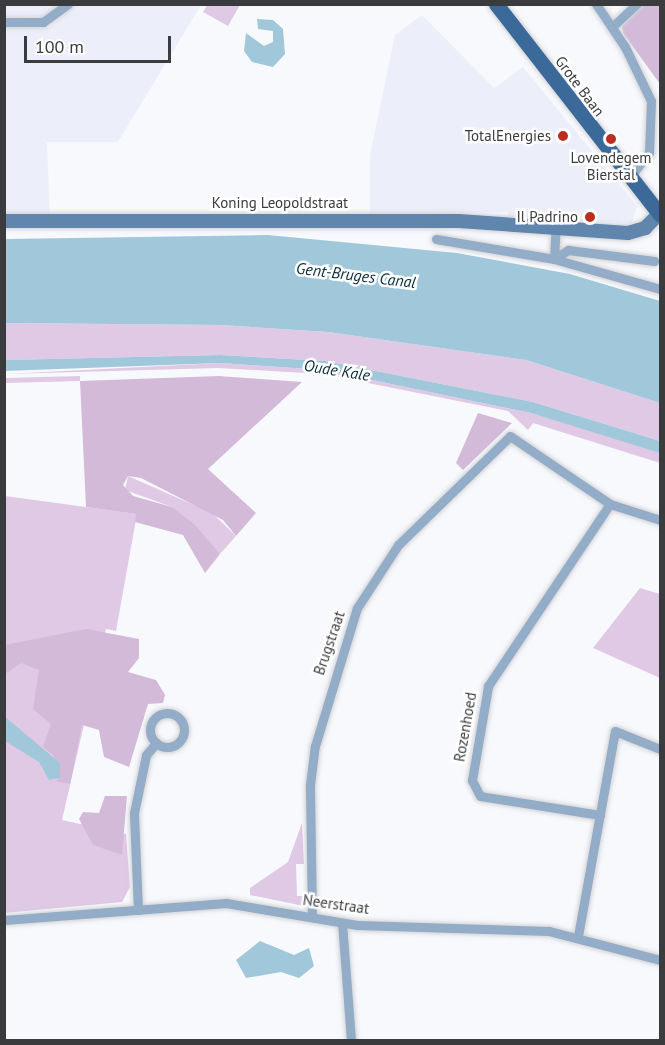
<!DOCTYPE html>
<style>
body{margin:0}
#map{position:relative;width:665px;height:1045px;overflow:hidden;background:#f8f9fd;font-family:"PT Sans",sans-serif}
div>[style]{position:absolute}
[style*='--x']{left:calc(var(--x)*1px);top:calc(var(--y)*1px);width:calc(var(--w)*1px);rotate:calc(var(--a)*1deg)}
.built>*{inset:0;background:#eceffa}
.green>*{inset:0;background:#dfc9e4}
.forest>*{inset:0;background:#d2bad8}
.water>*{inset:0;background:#a0c8da}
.roads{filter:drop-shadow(0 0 2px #d2d3d6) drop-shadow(0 0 2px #d2d3d6)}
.street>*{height:9px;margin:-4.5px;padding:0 4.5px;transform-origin:4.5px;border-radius:4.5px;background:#93acc8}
.street>.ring{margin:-4.5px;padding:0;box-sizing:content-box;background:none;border:9px solid #93acc8;border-radius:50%}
.secondary>*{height:14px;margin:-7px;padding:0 7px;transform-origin:7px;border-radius:7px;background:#6086ae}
.primary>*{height:15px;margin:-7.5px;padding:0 7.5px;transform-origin:7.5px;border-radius:7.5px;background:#3b6a9a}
.dots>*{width:16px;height:16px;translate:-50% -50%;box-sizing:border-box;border:3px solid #fff;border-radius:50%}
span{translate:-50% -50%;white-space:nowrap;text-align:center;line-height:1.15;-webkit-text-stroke:5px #fff;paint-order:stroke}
.street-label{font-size:15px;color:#3a3b3c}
.poi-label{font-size:15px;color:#3a3b3c}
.right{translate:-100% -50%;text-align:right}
.water-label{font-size:16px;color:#092e3b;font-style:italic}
.frame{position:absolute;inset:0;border:6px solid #3a3b3c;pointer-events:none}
.scale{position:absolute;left:24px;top:36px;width:147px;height:27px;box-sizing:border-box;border:3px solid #3a3b3c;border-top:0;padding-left:8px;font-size:18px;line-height:21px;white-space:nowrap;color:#3a3b3c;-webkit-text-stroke:4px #fff;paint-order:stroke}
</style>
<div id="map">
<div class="built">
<i style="clip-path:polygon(4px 5px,60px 5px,46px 16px,5px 17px)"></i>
<i style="clip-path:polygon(75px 5px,201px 5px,118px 142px,47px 142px,50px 216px,5px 216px,5px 27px,50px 27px)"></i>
<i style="clip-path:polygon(422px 15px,494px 88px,523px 67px,637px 206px,632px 223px,508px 217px,508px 212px,370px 214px,370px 155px,395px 35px)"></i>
</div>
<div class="green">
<i style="clip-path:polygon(208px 4px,240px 4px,240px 5px,228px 26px,203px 12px)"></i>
<i style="clip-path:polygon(4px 323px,220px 325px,328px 332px,526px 360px,660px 403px,660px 441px,533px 402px,325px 361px,220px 355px,5px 360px)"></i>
<i style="clip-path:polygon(220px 363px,324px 370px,531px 413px,630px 441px,660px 453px,660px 463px,533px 423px,528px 430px,508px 411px,323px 374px,219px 368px,5px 374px)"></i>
<i style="clip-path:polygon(80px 376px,80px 381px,5px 383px,5px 378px)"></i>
<i style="clip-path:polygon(128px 476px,212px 513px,236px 536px,220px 554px,172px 507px,125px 490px)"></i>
<i style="clip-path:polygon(5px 496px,137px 514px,116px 631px,106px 629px,62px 820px,126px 834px,130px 887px,122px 902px,5px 913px)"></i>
<i style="clip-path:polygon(640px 588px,660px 594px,660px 678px,593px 648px)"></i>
<i style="clip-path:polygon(302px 823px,304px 864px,296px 864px,297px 896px,305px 896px,304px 906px,250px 895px,250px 888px,288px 862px)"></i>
</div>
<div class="forest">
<i style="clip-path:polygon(644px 4px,660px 5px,660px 84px,623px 33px,622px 26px)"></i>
<i style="clip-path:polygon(219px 376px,302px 382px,208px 469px,256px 513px,236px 536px,223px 520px,141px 478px,128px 476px,123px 485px,133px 496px,172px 507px,195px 525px,220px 554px,205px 573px,183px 535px,135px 522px,136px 514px,86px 507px,80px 381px)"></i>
<i style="clip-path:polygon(478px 413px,512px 423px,463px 470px,456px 463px)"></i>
<i style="clip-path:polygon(86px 629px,139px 639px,139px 658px,128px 672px,156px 680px,165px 695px,163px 703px,148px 704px,129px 767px,104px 757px,99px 730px,82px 725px,70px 784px,55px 781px,60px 778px,53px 755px,43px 747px,51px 724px,33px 709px,39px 670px,21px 663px,5px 674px,5px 645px)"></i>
<i style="clip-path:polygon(105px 796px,127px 796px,122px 855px,93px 845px,79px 819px,83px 812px,99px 813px)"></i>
</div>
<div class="water">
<i style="clip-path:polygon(257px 19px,273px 20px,283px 29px,285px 54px,273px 67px,252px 62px,244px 51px,246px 33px,264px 46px,273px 42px,273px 31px,258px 29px)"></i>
<i style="clip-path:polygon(268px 235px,457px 253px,570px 274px,660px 301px,660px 403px,526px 360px,328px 332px,220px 325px,5px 323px,5px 239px)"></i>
<i style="clip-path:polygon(220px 355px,325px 361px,533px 402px,660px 441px,660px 453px,531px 413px,324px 370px,220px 363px,5px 371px,5px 360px)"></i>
<i style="clip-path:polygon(4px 716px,60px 763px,60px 778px,49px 780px,39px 762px,5px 741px)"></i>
<i style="clip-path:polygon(260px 941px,294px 955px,309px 948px,314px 966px,299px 978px,281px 972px,246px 978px,236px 960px)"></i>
</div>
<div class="roads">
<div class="street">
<i style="--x:596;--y:4;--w:52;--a:56"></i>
<i style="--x:625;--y:47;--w:60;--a:64.3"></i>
<i style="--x:651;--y:101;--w:52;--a:92.2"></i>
<i style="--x:649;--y:153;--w:32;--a:129"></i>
<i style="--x:4;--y:22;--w:39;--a:0"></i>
<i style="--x:43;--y:22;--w:31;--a:-36"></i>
<i style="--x:612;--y:27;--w:34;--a:-43"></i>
<i style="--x:436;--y:239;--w:120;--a:9.6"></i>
<i style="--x:554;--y:259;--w:34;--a:-87"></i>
<i style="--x:554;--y:259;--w:110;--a:15.8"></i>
<i style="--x:554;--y:259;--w:17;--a:-33"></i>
<i style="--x:568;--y:250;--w:87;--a:7.3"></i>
<i class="ring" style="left:150px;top:713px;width:25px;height:25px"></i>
<i style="--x:600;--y:815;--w:121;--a:-171"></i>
<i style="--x:480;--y:796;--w:18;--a:-117"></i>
<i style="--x:472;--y:780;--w:95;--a:-80.3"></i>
<i style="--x:488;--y:686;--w:219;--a:-56.2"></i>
<i style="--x:138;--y:910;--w:97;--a:-92.4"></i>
<i style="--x:134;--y:813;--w:59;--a:-78.3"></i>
<i style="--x:146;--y:755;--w:16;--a:-50"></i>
<i style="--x:312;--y:917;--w:132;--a:-90.9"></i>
<i style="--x:310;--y:785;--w:39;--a:-83"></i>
<i style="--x:315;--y:746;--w:144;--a:-73.1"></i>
<i style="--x:357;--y:608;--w:75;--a:-56.9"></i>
<i style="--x:398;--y:545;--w:156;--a:-44.2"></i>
<i style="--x:510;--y:436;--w:121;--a:34.2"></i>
<i style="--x:610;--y:504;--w:52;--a:17.7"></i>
<i style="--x:4;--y:920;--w:223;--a:-4.4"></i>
<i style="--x:226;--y:903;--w:133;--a:9.5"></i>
<i style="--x:357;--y:925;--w:192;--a:1.8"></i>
<i style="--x:549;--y:931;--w:115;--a:14.6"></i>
<i style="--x:342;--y:923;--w:117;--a:85.6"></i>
<i style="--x:578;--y:936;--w:208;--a:-79.8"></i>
<i style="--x:615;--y:731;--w:48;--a:21.8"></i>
</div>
<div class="secondary">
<i style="--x:4;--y:221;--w:455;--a:0"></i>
<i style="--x:459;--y:221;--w:169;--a:4.1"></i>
<i style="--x:628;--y:233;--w:18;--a:-16"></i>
<i style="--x:645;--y:228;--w:20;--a:-45"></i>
</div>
<div class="primary">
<i style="--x:496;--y:4;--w:267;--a:52.1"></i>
</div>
</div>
<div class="dots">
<i style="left:563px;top:136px;background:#bb2e1f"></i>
<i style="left:611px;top:139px;background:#bb2e1f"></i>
<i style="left:590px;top:217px;background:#bb2e1f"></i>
</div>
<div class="street-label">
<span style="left:580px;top:86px;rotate:53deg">Grote Baan</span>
<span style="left:280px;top:203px">Koning Leopoldstraat</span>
<span style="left:329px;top:643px;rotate:-71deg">Brugstraat</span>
<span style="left:465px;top:727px;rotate:-80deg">Rozenhoed</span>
<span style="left:336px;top:904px;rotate:8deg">Neerstraat</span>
</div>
<div class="poi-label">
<span class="right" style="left:551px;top:136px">TotalEnergies</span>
<span style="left:611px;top:166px">Lovendegem<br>Bierstal</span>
<span class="right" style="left:578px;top:217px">Il Padrino</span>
</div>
<div class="water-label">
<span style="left:356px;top:275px;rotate:7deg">Gent-Bruges Canal</span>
<span style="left:337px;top:370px;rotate:9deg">Oude Kale</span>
</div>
<div class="frame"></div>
<div class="scale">100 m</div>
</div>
